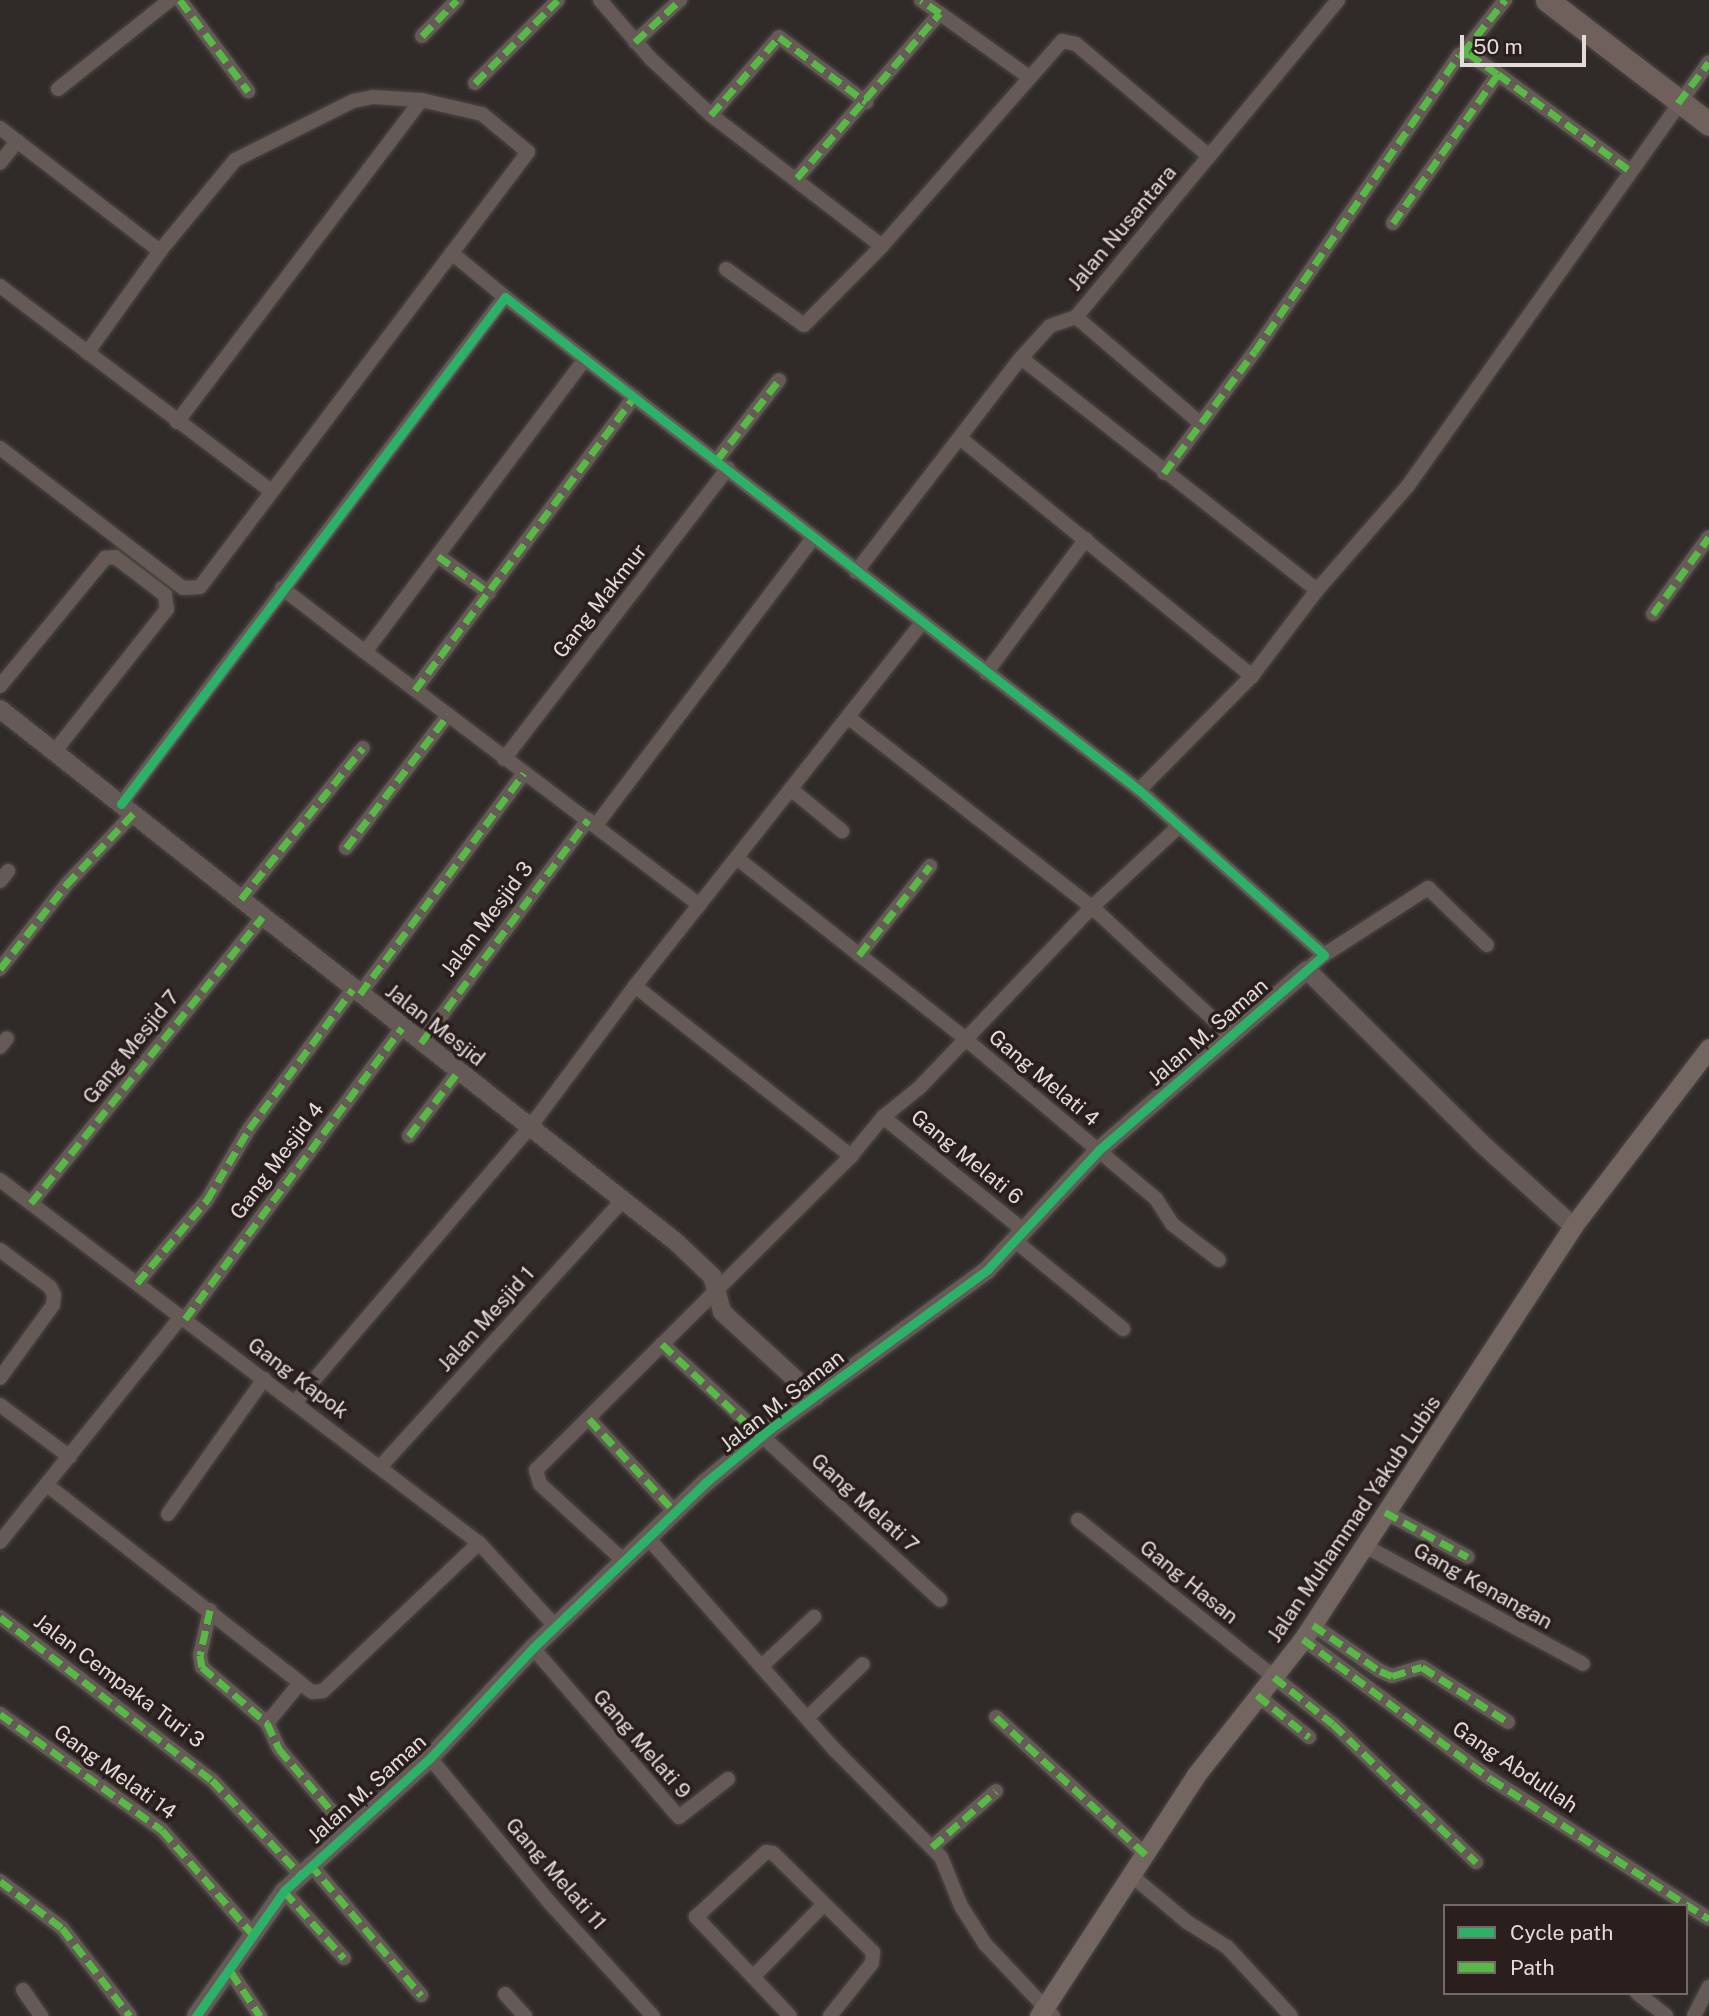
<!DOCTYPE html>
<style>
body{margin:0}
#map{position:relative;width:1709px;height:2016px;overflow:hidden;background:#302a28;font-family:"Public Sans",sans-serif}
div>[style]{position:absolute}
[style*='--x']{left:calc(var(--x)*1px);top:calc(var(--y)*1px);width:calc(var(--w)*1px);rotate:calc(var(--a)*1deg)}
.roads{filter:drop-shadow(0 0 2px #4c4745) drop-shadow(0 0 2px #4c4745)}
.minor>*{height:14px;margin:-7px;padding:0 7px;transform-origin:7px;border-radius:7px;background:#665a57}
.tertiary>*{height:18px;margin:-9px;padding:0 9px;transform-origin:9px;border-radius:9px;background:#665a57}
.secondary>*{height:19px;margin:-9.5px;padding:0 9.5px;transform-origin:9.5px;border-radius:9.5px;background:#736560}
.trunk>*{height:23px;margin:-11.5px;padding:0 11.5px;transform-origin:11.5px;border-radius:11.5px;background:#70605c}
.quiet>*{height:7px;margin-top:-3.5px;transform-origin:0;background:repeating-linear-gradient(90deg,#58b947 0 14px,transparent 0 21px)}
.cycleway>*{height:9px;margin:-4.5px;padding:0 4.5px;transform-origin:4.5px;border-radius:4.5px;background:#2db169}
span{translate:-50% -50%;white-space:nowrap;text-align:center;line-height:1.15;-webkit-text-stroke:7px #2a1f1c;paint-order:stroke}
.street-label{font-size:21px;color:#e3dbd9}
.legend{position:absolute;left:1443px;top:1904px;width:245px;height:91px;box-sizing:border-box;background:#2a1f1c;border:2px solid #746a68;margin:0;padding:9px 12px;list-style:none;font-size:21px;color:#e3dbd9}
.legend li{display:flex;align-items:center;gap:14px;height:35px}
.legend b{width:35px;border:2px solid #746a68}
.scale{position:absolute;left:1460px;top:35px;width:126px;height:32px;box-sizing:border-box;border:4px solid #e3dbd9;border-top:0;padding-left:9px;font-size:21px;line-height:24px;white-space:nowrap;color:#e3dbd9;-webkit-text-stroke:5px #2a1f1c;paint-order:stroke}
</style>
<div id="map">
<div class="roads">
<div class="minor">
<i style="--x:180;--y:0;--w:114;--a:53.2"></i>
<i style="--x:600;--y:0;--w:78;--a:49.2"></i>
<i style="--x:651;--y:59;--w:82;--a:43"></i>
<i style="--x:711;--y:115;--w:215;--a:37.5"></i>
<i style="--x:882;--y:246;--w:273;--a:-48.7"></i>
<i style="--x:1062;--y:41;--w:14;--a:12"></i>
<i style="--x:1076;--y:44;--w:174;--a:40.1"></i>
<i style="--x:921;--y:0;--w:133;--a:35.5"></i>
<i style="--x:422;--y:36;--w:50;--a:-45.8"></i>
<i style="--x:635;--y:42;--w:62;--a:-43"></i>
<i style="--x:1463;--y:53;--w:68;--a:-51.6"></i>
<i style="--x:475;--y:83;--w:117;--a:-45"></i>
<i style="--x:58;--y:89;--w:143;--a:-38.5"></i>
<i style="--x:711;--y:115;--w:103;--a:-48.9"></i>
<i style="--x:779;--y:37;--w:109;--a:36.8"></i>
<i style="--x:0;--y:128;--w:202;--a:37.6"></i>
<i style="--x:0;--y:163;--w:28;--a:-52"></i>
<i style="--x:797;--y:178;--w:218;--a:-49.1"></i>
<i style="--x:1393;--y:223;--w:182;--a:-54.8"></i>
<i style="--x:453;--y:254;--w:67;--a:39.6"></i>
<i style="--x:726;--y:269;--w:96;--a:35.7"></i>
<i style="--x:804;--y:325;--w:111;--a:-45.4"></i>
<i style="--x:0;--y:286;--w:340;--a:37.1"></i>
<i style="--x:1076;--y:317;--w:162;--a:40.5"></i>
<i style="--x:1021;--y:358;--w:376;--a:38.1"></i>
<i style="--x:585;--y:359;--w:366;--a:126.9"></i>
<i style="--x:365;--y:652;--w:419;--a:37.1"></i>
<i style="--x:177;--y:422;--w:404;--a:-52.8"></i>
<i style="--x:960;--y:438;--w:377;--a:39.2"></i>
<i style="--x:0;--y:448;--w:230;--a:37.4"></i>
<i style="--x:183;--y:588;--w:17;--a:-3"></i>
<i style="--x:200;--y:587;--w:545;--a:-52.98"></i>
<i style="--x:528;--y:152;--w:60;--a:-140.4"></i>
<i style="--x:482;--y:114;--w:63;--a:-167.1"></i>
<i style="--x:421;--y:100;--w:48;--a:-176.4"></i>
<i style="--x:373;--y:97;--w:20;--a:169"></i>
<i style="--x:353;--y:101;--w:132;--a:153.4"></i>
<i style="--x:235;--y:160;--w:118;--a:129.5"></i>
<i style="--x:160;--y:251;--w:125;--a:125.6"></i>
<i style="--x:717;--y:460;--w:101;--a:-52.2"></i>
<i style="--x:1164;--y:473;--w:152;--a:-53.3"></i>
<i style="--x:1255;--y:351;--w:359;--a:-55.4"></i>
<i style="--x:1459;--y:55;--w:10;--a:-6"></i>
<i style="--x:1469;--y:54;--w:35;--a:35"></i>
<i style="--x:1498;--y:74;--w:162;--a:36.2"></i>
<i style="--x:438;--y:556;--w:63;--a:36"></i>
<i style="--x:856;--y:572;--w:270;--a:-52.4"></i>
<i style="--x:1021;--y:358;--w:43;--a:-47.8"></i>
<i style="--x:1050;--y:326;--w:28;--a:-19"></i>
<i style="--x:1076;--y:317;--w:411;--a:-50.4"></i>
<i style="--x:282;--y:588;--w:105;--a:37.6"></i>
<i style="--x:1653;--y:614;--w:95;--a:-54"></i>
<i style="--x:986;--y:673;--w:167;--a:-53.3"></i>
<i style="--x:0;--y:686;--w:166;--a:-50.6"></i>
<i style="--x:105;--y:558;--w:10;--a:-6"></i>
<i style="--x:115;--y:557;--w:63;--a:37.2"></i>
<i style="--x:165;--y:595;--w:14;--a:82"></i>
<i style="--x:167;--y:609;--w:181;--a:128.3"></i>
<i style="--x:415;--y:690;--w:366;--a:-53.2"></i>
<i style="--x:849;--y:718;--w:308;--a:37.9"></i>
<i style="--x:1092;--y:907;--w:187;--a:42.8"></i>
<i style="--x:504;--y:759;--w:367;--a:-52.4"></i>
<i style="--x:792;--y:790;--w:65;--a:39.4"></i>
<i style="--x:1139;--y:790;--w:161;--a:-45.3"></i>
<i style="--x:1252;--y:676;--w:108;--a:-52.9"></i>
<i style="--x:1317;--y:590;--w:137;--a:-48.9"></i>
<i style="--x:1407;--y:487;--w:521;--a:-54.6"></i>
<i style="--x:121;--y:804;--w:636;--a:-52.86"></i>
<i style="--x:505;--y:297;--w:803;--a:37.87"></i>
<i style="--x:1139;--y:790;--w:248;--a:41.7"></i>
<i style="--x:1324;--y:955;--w:23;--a:139"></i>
<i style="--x:596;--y:825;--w:358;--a:-52.9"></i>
<i style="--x:346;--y:848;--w:168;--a:-52.5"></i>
<i style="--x:738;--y:859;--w:287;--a:38.3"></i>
<i style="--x:963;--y:1037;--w:252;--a:40"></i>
<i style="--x:1156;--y:1199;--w:30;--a:57"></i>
<i style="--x:1172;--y:1224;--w:59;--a:37.5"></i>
<i style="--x:0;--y:881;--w:13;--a:-51"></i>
<i style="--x:241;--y:899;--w:194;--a:-51.1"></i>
<i style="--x:859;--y:955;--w:114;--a:-51.4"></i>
<i style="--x:1324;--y:955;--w:124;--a:-32.8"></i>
<i style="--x:1428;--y:888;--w:82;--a:44"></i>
<i style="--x:0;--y:969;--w:107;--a:-51.8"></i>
<i style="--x:66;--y:885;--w:98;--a:-46.7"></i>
<i style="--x:635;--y:986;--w:275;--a:38.2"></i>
<i style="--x:360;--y:994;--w:275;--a:-53.4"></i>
<i style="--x:421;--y:1043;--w:279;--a:-53.2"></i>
<i style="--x:0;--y:1047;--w:11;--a:-52"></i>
<i style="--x:883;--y:1117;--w:180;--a:38.9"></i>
<i style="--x:409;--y:1136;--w:81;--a:-52.6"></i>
<i style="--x:0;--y:1180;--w:601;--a:37.16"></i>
<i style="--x:479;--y:1543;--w:114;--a:47.5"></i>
<i style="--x:31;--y:1203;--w:368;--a:-51"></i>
<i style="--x:1014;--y:1240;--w:141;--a:39.2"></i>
<i style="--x:0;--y:1250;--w:62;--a:36.5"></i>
<i style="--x:50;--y:1287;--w:9;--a:63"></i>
<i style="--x:54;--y:1295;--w:10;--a:96"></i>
<i style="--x:53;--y:1305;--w:90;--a:126"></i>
<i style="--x:137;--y:1283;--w:109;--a:-49.9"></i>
<i style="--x:207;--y:1200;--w:82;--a:-59.4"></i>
<i style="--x:249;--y:1129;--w:174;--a:-53.4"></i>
<i style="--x:185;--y:1319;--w:363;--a:-53.3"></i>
<i style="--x:662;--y:1344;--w:378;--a:42.6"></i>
<i style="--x:296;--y:1401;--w:360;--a:-49.5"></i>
<i style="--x:530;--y:1127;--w:176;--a:-53.3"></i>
<i style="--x:635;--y:986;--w:461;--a:-51.7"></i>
<i style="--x:0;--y:1405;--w:87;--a:36.6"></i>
<i style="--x:589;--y:1419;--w:127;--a:47.2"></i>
<i style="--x:380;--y:1467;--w:361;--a:-47.7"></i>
<i style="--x:47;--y:1485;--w:321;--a:38"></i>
<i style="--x:300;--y:1683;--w:52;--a:129.5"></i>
<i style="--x:1385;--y:1512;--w:94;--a:28.5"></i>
<i style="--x:168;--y:1514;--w:166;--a:-54.6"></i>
<i style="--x:1078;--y:1520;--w:327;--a:38.7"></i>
<i style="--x:1333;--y:1724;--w:199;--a:44"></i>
<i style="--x:648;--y:1538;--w:278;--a:48.6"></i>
<i style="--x:832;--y:1747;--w:155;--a:45.3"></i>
<i style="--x:941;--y:1857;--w:53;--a:67.8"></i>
<i style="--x:961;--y:1906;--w:45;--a:57.7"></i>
<i style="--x:985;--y:1944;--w:99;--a:46.6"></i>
<i style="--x:0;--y:1542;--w:290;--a:-51.2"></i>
<i style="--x:1363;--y:1545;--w:250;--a:28.4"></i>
<i style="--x:624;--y:1561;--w:114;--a:-137.5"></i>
<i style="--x:540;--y:1484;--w:15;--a:-106"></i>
<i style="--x:536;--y:1470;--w:445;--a:-44.9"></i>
<i style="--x:851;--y:1156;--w:50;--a:-50.6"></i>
<i style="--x:883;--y:1117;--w:46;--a:-38.9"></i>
<i style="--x:919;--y:1088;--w:250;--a:-46.3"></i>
<i style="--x:1092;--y:907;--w:117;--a:-42.9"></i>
<i style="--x:210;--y:1610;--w:46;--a:102.5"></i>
<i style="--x:200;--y:1655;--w:12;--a:81"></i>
<i style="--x:202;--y:1667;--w:86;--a:40.7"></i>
<i style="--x:267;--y:1723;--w:29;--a:65"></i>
<i style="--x:279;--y:1749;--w:106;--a:49.6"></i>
<i style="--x:0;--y:1617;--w:267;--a:37.6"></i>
<i style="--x:212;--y:1780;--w:129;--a:46.9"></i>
<i style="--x:1313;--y:1625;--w:81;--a:34.5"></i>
<i style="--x:1380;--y:1671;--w:13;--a:23"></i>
<i style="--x:1392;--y:1676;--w:31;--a:-17"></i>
<i style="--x:1422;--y:1667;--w:102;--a:32.6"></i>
<i style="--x:1303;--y:1639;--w:234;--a:36.7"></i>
<i style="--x:1491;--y:1779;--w:259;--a:32.7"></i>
<i style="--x:533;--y:1648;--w:223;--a:49.2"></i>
<i style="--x:679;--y:1817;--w:62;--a:-37.8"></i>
<i style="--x:764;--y:1664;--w:69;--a:-43.2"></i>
<i style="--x:300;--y:1683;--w:15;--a:37"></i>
<i style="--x:312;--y:1692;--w:11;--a:-5"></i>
<i style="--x:323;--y:1691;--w:215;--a:-43.5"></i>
<i style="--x:1257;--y:1695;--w:67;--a:38.9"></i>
<i style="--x:0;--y:1714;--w:199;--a:35.6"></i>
<i style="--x:162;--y:1830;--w:140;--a:49"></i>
<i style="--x:808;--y:1717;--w:76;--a:-43.9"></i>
<i style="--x:996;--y:1717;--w:204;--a:42.6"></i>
<i style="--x:430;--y:1758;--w:188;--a:50.4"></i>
<i style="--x:550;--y:1903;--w:153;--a:47.7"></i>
<i style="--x:932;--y:1847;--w:85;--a:-41.2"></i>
<i style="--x:310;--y:1864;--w:172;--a:49.7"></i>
<i style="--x:1132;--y:1876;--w:72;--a:39.9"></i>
<i style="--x:1187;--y:1922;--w:47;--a:32"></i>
<i style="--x:1227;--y:1947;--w:94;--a:47.2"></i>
<i style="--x:0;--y:1881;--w:78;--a:37.2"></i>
<i style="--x:62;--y:1928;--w:111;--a:52.3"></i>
<i style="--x:284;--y:1891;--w:90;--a:48.2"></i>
<i style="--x:231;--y:1972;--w:53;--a:56.6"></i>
<i style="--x:754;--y:1976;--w:100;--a:-45.8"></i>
<i style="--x:23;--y:1990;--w:32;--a:55"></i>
<i style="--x:1637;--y:1993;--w:37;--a:38"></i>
<i style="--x:505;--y:1994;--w:30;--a:48"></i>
<i style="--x:790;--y:2016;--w:137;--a:-133.5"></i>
<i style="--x:696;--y:1917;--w:96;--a:-42.9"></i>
<i style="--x:766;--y:1852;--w:7;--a:8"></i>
<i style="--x:773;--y:1853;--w:141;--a:44.7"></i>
<i style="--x:873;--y:1952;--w:11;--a:95"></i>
<i style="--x:872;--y:1963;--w:68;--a:128.4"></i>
<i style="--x:1694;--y:2016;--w:33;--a:-63"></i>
</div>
<div class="tertiary">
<i style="--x:0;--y:709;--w:861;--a:38.25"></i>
<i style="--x:676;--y:1242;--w:50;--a:43.4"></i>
<i style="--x:712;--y:1276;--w:37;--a:74"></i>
<i style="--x:722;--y:1312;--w:126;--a:42.4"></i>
<i style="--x:196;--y:2016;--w:153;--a:-54.9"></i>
<i style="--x:284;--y:1891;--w:197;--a:-42.3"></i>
<i style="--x:430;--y:1758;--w:151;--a:-46.9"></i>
<i style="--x:533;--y:1648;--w:238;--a:-43.8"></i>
<i style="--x:705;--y:1483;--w:85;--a:-39.7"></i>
<i style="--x:770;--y:1429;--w:269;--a:-36.2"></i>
<i style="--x:987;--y:1270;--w:163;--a:-47"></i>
<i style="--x:1098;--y:1151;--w:276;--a:-40.9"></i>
<i style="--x:1307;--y:970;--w:244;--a:44.8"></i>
<i style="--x:1480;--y:1142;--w:125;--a:42.1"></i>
</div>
<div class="secondary">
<i style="--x:1039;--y:2016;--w:288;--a:-56.9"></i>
<i style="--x:1196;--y:1775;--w:173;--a:-51.8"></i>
<i style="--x:1303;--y:1639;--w:493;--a:-56.8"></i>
<i style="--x:1573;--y:1226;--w:224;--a:-52.6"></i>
</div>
<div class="trunk">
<i style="--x:1547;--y:0;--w:204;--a:37.4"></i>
</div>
</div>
<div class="quiet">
<i style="--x:180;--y:0;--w:114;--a:53.2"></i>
<i style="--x:422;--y:36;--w:50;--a:-45.8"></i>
<i style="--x:635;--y:42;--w:62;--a:-43"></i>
<i style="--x:1463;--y:53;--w:68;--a:-51.6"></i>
<i style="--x:475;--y:83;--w:117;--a:-45"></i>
<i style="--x:1678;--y:103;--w:51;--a:-52.9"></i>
<i style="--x:711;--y:115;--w:103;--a:-48.9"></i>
<i style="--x:779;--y:37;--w:109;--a:36.8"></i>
<i style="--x:797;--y:178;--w:218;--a:-49.1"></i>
<i style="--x:940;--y:13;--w:23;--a:-146"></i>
<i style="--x:1393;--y:223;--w:182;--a:-54.8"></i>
<i style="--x:717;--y:460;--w:101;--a:-52.2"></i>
<i style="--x:1164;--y:473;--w:152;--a:-53.3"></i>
<i style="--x:1255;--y:351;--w:359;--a:-55.4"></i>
<i style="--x:1459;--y:55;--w:10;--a:-6"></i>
<i style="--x:1469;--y:54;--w:35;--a:35"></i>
<i style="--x:1498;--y:74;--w:162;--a:36.2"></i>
<i style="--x:438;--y:556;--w:63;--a:36"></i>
<i style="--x:1653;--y:614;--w:95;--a:-54"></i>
<i style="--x:415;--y:690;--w:366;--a:-53.2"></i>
<i style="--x:346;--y:848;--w:168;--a:-52.5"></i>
<i style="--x:241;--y:899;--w:194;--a:-51.1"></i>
<i style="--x:859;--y:955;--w:114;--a:-51.4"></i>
<i style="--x:0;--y:969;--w:107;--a:-51.8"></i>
<i style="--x:66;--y:885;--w:98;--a:-46.7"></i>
<i style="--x:360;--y:994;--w:275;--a:-53.4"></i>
<i style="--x:421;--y:1043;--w:279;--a:-53.2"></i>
<i style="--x:409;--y:1136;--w:81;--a:-52.6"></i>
<i style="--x:31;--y:1203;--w:368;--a:-51"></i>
<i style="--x:137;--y:1283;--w:109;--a:-49.9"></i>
<i style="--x:207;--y:1200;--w:82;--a:-59.4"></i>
<i style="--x:249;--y:1129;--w:174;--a:-53.4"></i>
<i style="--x:185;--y:1319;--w:363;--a:-53.3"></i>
<i style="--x:662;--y:1344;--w:136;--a:43.2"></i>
<i style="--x:589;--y:1419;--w:127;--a:47.2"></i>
<i style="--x:1385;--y:1512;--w:94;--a:28.5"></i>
<i style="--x:210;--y:1610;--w:46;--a:102.5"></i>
<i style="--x:200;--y:1655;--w:12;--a:81"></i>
<i style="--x:202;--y:1667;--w:86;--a:40.7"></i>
<i style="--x:267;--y:1723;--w:29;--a:65"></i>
<i style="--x:279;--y:1749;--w:106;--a:49.6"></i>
<i style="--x:0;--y:1617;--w:267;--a:37.6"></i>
<i style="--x:212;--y:1780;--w:129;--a:46.9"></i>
<i style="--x:1313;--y:1625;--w:81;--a:34.5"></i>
<i style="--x:1380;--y:1671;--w:13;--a:23"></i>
<i style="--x:1392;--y:1676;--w:31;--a:-17"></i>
<i style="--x:1422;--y:1667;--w:102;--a:32.6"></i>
<i style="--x:1303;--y:1639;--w:234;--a:36.7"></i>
<i style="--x:1491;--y:1779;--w:259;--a:32.7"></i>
<i style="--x:1274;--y:1677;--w:75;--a:38.5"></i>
<i style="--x:1333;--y:1724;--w:199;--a:44"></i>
<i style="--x:1257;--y:1695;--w:67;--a:38.9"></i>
<i style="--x:0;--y:1714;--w:199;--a:35.6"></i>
<i style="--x:162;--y:1830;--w:140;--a:49"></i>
<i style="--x:996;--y:1717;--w:204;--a:42.6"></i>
<i style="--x:932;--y:1847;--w:85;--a:-41.2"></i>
<i style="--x:310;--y:1864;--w:172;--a:49.7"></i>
<i style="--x:0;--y:1881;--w:78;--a:37.2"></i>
<i style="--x:62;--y:1928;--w:111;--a:52.3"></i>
<i style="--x:284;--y:1891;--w:90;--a:48.2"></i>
<i style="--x:231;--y:1972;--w:53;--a:56.6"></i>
</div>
<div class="cycleway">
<i style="--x:121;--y:804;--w:636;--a:-52.86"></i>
<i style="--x:505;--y:297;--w:803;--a:37.87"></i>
<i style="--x:1139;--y:790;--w:248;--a:41.7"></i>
<i style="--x:1324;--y:955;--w:299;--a:139.1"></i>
<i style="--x:1098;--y:1151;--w:163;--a:133"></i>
<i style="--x:987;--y:1270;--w:269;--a:143.8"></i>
<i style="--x:770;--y:1429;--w:85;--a:140.3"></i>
<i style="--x:705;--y:1483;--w:238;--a:136.2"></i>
<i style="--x:533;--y:1648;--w:151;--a:133.1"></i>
<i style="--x:430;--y:1758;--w:197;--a:137.7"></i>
<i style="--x:284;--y:1891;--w:153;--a:125.1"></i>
</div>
<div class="street-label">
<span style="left:1122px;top:228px;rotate:-50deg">Jalan Nusantara</span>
<span style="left:600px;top:601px;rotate:-52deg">Gang Makmur</span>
<span style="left:487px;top:919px;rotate:-53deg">Jalan Mesjid 3</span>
<span style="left:435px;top:1025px;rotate:38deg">Jalan Mesjid</span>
<span style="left:1208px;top:1032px;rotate:-41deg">Jalan M. Saman</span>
<span style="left:131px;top:1047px;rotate:-51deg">Gang Mesjid 7</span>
<span style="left:1044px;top:1078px;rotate:40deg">Gang Melati 4</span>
<span style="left:967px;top:1157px;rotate:39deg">Gang Melati 6</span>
<span style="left:277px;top:1161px;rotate:-53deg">Gang Mesjid 4</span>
<span style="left:486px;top:1319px;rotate:-48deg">Jalan Mesjid 1</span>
<span style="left:298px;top:1378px;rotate:37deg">Gang Kapok</span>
<span style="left:782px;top:1401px;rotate:-38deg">Jalan M. Saman</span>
<span style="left:865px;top:1503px;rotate:42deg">Gang Melati 7</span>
<span style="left:1354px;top:1519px;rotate:-56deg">Jalan Muhammad Yakub Lubis</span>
<span style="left:1189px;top:1582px;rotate:39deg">Gang Hasan</span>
<span style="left:1483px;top:1586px;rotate:29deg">Gang Kenangan</span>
<span style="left:119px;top:1681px;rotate:37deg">Jalan Cempaka Turi 3</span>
<span style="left:642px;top:1744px;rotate:49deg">Gang Melati 9</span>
<span style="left:1515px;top:1767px;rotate:34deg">Gang Abdullah</span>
<span style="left:115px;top:1772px;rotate:36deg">Gang Melati 14</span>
<span style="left:367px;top:1789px;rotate:-42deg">Jalan M. Saman</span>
<span style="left:556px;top:1874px;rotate:49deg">Gang Melati 11</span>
</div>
<ul class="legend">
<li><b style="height:9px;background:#2db169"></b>Cycle path</li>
<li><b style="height:9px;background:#58b947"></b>Path</li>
</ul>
<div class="scale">50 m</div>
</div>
